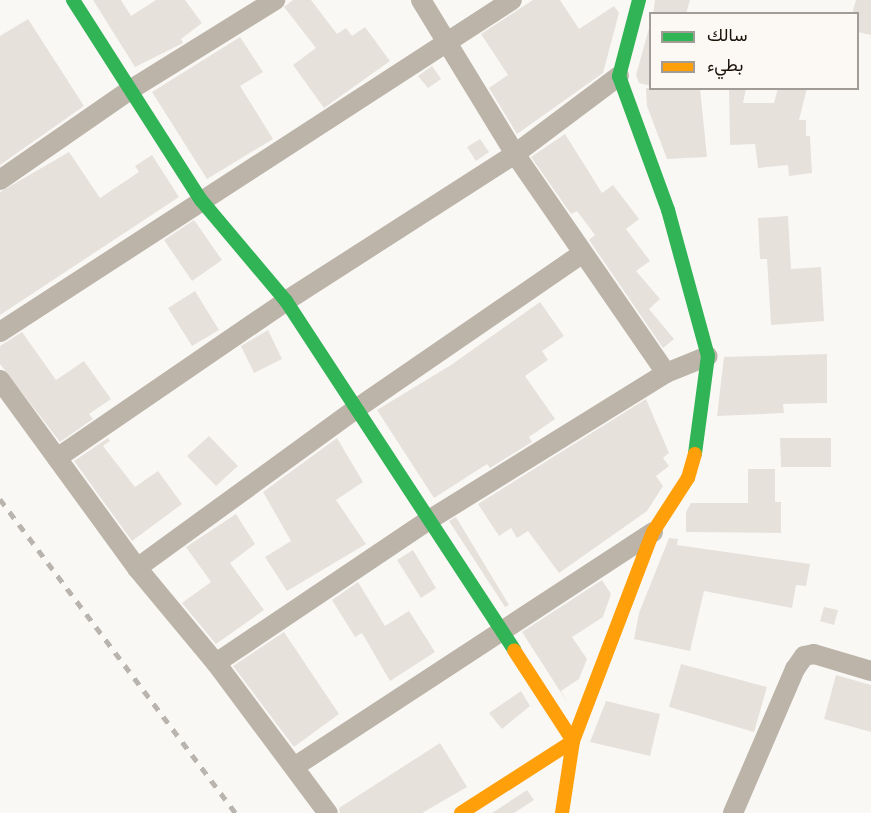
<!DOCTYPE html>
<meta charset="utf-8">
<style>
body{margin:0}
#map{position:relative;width:871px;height:813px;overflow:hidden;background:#faf8f5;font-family:"PT Sans",Vazirmatn,sans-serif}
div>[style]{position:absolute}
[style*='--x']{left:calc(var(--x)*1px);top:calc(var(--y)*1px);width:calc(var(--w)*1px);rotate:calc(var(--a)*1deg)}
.building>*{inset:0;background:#e6e1db}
.street>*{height:20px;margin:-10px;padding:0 10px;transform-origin:10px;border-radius:10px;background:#bcb4a9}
.fast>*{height:14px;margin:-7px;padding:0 7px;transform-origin:7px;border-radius:7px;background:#30b455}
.slow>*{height:14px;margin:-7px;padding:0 7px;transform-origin:7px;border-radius:7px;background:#ff9f0a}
.rail>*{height:4.5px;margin-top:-2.25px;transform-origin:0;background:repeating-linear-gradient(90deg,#b9b4ae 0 8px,transparent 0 16px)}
span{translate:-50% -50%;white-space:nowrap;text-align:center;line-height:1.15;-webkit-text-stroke:5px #fcf8f3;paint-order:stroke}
.legend{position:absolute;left:649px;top:12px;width:210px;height:78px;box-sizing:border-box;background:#fcf8f3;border:2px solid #a29c96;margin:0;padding:8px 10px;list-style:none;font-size:18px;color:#1a130a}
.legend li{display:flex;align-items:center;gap:12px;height:30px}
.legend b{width:30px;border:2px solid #a29c96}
</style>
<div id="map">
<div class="building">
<i style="clip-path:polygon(93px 0,121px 0,131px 16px,156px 0,185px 0,202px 23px,181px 39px,183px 43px,135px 67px)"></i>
<i style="clip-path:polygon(293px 0,311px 0,337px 34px,346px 28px,352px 36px,365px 27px,390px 61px,324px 108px,293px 65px,316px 48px,284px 7px)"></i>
<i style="clip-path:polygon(533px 0,560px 0,579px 29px,614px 6px,619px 13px,603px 73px,517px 134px,489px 88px,508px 75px,481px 34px)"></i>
<i style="clip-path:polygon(655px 0,690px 0,686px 14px,653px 14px)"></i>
<i style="clip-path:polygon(856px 0,871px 0,871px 35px,858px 32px,858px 14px,852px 14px)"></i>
<i style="clip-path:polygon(28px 19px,84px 106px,0 165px,0 36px)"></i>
<i style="clip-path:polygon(651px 21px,651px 86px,639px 83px,636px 75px)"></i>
<i style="clip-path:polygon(240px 37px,263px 72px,240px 86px,273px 139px,207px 179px,152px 92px)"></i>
<i style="clip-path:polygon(432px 66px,441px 79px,428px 88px,418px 76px)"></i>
<i style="clip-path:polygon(646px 88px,700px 88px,707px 157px,667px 159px,647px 106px)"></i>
<i style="clip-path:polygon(729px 88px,746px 88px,743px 103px,774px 103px,778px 88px,807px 88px,799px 120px,806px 120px,806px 136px,810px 136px,812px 173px,789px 176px,788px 165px,758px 168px,755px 144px,730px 145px)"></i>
<i style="clip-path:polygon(565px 134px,602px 193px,613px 185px,639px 219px,626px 229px,650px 261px,636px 271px,660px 299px,649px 309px,674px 339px,663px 348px,589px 240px,595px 235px,577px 211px,571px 214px,531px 157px)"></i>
<i style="clip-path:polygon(480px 139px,489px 152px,476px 161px,467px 147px)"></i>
<i style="clip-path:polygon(69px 152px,100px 198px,139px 172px,135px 166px,152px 155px,179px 197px,0 315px,0 192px)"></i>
<i style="clip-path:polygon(788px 216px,791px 269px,821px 267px,824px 321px,771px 325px,767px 259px,760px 259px,758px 218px)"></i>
<i style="clip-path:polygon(194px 220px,222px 260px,192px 281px,164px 240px)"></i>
<i style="clip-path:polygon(195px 291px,219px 330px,192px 346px,168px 308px)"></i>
<i style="clip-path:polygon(540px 302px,564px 336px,542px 351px,548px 360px,525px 376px,555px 419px,529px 437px,532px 442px,490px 468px,487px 464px,434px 498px,377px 410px,451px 365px)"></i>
<i style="clip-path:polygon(268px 330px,282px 359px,254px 373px,241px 346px)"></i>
<i style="clip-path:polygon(22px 332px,56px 380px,84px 361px,111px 399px,89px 414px,93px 419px,60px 442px,0 364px,0 346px)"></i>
<i style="clip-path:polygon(827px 354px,827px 403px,783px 404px,784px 413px,717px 416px,724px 357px)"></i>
<i style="clip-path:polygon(646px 399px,669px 453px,663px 458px,669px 466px,656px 476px,663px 486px,647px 511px,559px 573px,528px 531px,517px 538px,511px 528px,499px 536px,478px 504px)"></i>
<i style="clip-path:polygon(209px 436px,238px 466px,216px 486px,187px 456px)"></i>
<i style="clip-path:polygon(108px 438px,110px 441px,103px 446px,135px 487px,158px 471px,182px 504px,132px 541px,74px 461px)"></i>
<i style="clip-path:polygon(337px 438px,363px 482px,336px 500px,366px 544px,287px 591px,265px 557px,291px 541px,263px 492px)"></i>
<i style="clip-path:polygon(780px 438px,831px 438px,831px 467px,781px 467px)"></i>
<i style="clip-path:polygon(748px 469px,775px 469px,775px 502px,781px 502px,781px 533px,686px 532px,686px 512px,691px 503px,748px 503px)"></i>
<i style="clip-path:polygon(236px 514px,255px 544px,230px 563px,264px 610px,216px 644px,182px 603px,211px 582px,186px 547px)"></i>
<i style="clip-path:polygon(456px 517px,509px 605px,505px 607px,449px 521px)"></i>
<i style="clip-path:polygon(669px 538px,678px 539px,677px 545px,810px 564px,806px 586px,796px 585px,792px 608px,704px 591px,690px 651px,634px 639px,639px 613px)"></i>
<i style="clip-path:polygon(413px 550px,436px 588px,421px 598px,397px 560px)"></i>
<i style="clip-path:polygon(602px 580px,611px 594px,603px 617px,572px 637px,587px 659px,579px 679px,561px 691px,569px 705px,522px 632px)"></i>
<i style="clip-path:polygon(358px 582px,385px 626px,409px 611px,435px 652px,390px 681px,362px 633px,355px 637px,332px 600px)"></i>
<i style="clip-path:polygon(824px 607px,838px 610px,834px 625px,820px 621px)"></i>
<i style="clip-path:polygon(284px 632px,339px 714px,294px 747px,233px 666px)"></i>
<i style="clip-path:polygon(681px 664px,767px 687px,754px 732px,669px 707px)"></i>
<i style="clip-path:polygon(836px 675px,871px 685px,871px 732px,824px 719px)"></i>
<i style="clip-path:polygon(521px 691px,530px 706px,502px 729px,489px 713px)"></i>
<i style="clip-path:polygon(606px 701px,660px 714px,650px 756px,590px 742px)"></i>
<i style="clip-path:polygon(440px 743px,467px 787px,422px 813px,340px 813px,339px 808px)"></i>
<i style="clip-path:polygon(527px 790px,534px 800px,514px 813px,492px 813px)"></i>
</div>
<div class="street">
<i style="--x:421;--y:0;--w:180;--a:58.6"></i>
<i style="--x:515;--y:154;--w:266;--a:55.4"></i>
<i style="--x:0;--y:180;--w:158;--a:-34.7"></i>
<i style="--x:130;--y:90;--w:171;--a:-31.8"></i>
<i style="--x:0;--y:332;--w:610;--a:-32.96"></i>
<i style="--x:0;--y:380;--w:233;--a:53.9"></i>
<i style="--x:137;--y:568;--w:124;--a:50.3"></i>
<i style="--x:216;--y:663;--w:187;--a:53.3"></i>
<i style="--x:57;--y:458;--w:278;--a:-34.4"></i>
<i style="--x:286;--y:301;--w:272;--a:-32.7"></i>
<i style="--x:515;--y:154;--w:130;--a:-36.9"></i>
<i style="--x:137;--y:568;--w:271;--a:-36"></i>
<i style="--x:356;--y:409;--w:275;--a:-34.5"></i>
<i style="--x:216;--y:663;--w:257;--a:-33.9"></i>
<i style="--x:429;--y:520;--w:279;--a:-31.8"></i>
<i style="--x:666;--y:373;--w:45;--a:-22"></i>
<i style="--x:294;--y:767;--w:429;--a:-33.2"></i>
<i style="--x:733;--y:813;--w:157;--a:-66.7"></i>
<i style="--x:795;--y:669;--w:16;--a:-55"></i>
<i style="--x:804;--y:656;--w:10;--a:-11"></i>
<i style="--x:814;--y:654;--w:59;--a:16.6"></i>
</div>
<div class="fast">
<i style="--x:73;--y:0;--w:237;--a:57.4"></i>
<i style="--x:201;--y:200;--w:132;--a:49.9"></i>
<i style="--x:286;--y:301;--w:417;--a:56.8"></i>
<i style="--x:639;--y:0;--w:79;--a:104.7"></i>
<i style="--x:619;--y:76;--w:143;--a:69.9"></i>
<i style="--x:668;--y:210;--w:151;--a:74.7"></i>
<i style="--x:708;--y:356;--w:99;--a:97.6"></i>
</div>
<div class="slow">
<i style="--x:461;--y:813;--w:133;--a:-32.7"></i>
<i style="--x:573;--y:741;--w:108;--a:-123"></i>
<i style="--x:562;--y:813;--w:73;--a:-81.3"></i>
<i style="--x:573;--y:741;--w:224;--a:-69.1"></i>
<i style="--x:653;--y:532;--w:64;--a:-57.1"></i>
<i style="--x:688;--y:478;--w:25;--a:-74"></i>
</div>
<div class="rail">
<i style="--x:0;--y:499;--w:393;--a:53.1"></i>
</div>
<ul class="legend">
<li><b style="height:8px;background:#30b455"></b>سالك</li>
<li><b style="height:8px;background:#ff9f0a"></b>بطيء</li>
</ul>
</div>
